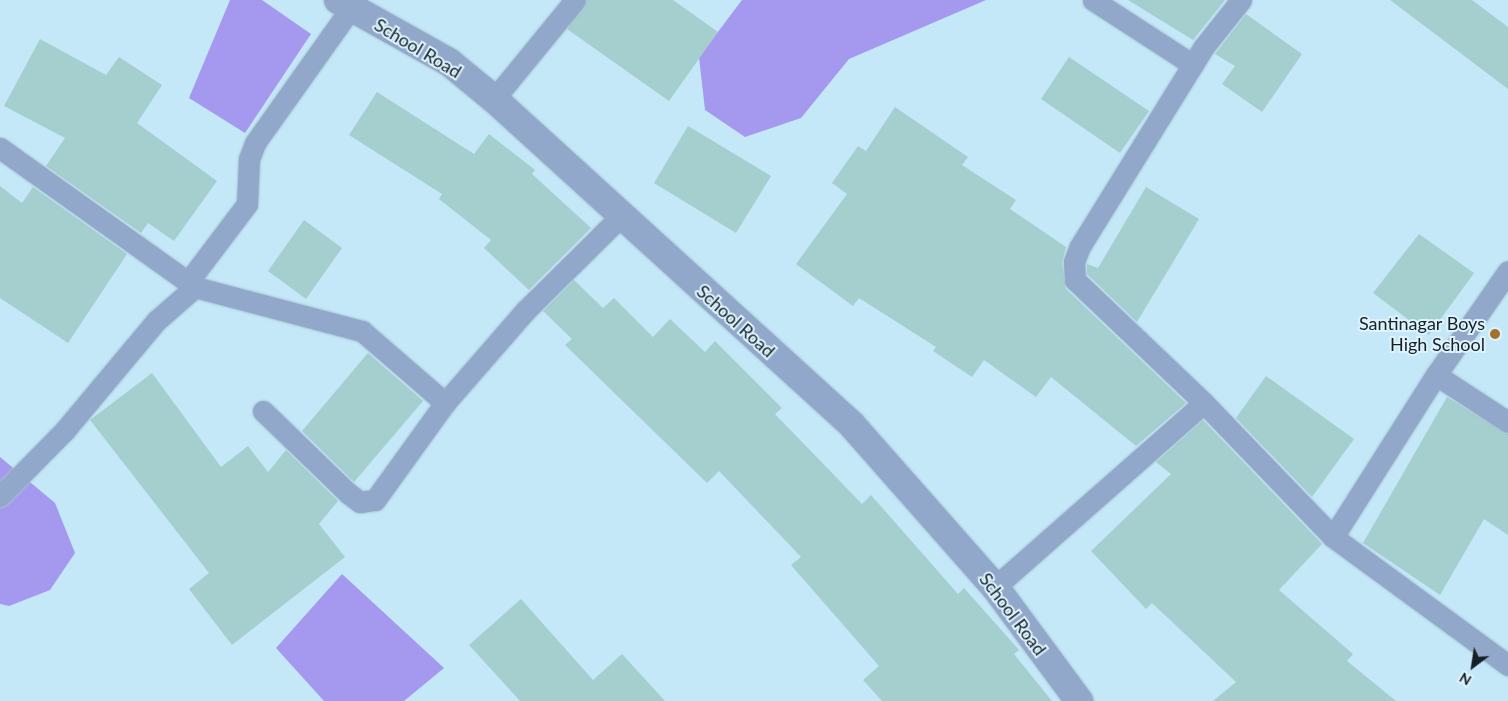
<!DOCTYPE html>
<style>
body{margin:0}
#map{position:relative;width:1508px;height:701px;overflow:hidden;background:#c5e8f8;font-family:Lato,sans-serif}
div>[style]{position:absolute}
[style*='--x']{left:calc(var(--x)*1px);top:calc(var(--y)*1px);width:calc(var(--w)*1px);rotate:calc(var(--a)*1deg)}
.water>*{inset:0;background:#a498ef}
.building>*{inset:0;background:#a5cece}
.roads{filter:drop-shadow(0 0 1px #a5c4d2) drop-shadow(0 0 1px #a5c4d2)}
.service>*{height:21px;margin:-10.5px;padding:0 10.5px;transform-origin:10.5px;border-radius:10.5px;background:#91a8ca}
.minor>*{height:28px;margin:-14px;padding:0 14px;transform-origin:14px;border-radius:14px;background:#91a8ca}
.dots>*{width:14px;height:14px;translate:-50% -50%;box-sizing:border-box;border:2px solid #def3fd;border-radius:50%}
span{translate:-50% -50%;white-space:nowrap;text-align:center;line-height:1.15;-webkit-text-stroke:4px #def3fd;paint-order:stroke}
.street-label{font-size:18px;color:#132026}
.poi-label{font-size:18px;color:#132026}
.right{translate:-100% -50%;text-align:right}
.north{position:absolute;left:1448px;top:641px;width:50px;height:50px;-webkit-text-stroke:4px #def3fd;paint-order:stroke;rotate:211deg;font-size:14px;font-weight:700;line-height:20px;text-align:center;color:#132026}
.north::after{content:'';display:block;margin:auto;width:18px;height:22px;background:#132026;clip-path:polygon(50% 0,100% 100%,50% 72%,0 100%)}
</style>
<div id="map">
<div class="water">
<i style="clip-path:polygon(230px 0,262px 0,311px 34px,245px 133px,189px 98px)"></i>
<i style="clip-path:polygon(742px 0,986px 0,849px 59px,801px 118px,745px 137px,705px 110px,699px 57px)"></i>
<i style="clip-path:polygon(0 457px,55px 503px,75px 553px,50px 590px,9px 606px,0 604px)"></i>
<i style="clip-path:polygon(342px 574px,444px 668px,404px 701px,324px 701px,276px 648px)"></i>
</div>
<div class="building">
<i style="clip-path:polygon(587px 0,673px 0,718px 32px,669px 101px,567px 29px)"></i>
<i style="clip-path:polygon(1128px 0,1225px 0,1193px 40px)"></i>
<i style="clip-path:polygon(1390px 0,1472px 0,1508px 27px,1508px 89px)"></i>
<i style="clip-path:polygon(1246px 14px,1302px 54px,1262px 112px,1222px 84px,1235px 66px,1215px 54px)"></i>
<i style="clip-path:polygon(40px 39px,106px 75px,119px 57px,162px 85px,137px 123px,217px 181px,174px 241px,148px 223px,141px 233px,46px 166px,65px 138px,4px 106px)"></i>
<i style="clip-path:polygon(1069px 57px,1149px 111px,1120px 153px,1041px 99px)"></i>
<i style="clip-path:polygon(377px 92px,474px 154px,489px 134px,535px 170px,532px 174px,591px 228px,529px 290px,484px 248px,491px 240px,439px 199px,442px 194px,349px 135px)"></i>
<i style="clip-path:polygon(895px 107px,968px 157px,962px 165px,1016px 200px,1010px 209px,1066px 247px,1062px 263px,1066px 289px,1186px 403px,1136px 446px,1051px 377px,1036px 397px,984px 360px,972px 377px,933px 351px,936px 347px,859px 298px,853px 306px,796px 264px,847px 194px,832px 183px,858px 146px,866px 151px)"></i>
<i style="clip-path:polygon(688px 126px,771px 176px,736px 233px,654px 183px)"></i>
<i style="clip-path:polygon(0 186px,22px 203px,33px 187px,127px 254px,68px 343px,0 298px)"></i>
<i style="clip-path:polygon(1146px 187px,1199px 219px,1137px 322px,1087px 274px,1087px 264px,1098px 268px)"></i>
<i style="clip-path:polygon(304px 220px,342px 248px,306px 299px,268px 271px)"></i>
<i style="clip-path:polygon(1419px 234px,1474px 273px,1429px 335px,1373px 293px)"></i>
<i style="clip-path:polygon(574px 280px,603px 308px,614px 298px,653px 337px,670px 319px,705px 352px,715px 341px,782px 408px,775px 414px,862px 504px,871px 495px,958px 594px,964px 588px,1019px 650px,1014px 654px,1052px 701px,882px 701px,863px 680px,879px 666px,791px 565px,801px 557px,719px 471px,707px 483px,565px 345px,572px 339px,543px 311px)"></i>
<i style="clip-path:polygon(368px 353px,423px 401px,354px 482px,302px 431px)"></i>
<i style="clip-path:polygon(152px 373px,221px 467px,248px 446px,268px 472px,286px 450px,338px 501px,319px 524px,345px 557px,232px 645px,189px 589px,209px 573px,90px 420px)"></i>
<i style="clip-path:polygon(1266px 376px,1354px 439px,1312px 497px,1236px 418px)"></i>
<i style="clip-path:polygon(1447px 397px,1508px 434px,1508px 535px,1484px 519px,1440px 595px,1363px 543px)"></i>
<i style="clip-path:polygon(1203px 420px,1322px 544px,1279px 590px,1353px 654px,1347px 661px,1396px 701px,1213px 701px,1236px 682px,1152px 603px,1146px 609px,1091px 551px,1171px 474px,1156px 462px)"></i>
<i style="clip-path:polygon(521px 599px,593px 680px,622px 654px,665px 701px,520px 701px,469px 645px)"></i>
</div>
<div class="roads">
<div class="service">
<i style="--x:1093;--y:0;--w:119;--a:33"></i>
<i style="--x:1241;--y:0;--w:61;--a:128.4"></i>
<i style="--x:1203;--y:48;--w:233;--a:121.8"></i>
<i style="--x:1080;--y:246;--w:17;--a:111"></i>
<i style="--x:1074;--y:262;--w:18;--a:87"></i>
<i style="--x:1075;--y:280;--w:178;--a:43.6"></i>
<i style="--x:1204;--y:403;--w:186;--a:46.1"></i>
<i style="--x:1333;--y:537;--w:192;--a:-57.6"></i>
<i style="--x:1436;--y:375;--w:126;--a:-55.3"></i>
<i style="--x:494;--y:99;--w:128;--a:-50.7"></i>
<i style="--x:0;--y:148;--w:239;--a:35.5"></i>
<i style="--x:188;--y:282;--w:98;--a:-52.9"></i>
<i style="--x:247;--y:204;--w:45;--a:-87.5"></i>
<i style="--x:249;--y:159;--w:17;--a:-69"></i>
<i style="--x:255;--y:143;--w:166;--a:-54.6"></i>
<i style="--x:1436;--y:375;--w:86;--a:33.1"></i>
<i style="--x:263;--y:411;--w:118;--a:44"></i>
<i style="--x:348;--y:493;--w:15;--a:37"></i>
<i style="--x:360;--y:502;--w:15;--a:-8"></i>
<i style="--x:375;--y:500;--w:120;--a:-54.2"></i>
<i style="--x:445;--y:403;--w:122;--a:-49"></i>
<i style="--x:525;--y:311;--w:134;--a:-44.7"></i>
<i style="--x:0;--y:496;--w:93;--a:-45.4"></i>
<i style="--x:65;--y:430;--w:142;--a:-50.1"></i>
<i style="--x:156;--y:321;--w:52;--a:-41.1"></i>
<i style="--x:195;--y:287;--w:173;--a:14.8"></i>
<i style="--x:362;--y:331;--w:110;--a:40.9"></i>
<i style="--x:1333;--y:537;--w:217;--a:36.2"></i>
<i style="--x:995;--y:587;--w:278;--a:-41.4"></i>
</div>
<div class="minor">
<i style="--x:338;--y:0;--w:127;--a:29.2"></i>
<i style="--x:449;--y:62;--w:58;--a:39.4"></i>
<i style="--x:494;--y:99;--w:484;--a:42.3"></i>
<i style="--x:852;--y:425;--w:216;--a:48.6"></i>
<i style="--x:995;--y:587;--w:142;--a:53.6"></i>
</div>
</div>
<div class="dots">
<i style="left:1495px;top:334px;background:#a47128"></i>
</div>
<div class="street-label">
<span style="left:418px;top:48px;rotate:31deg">School Road</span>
<span style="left:736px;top:321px;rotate:42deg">School Road</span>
<span style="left:1013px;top:614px;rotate:53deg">School Road</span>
</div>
<div class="poi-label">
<span class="right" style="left:1485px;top:334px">Santinagar Boys<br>High School</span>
</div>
<div class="north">N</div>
</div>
